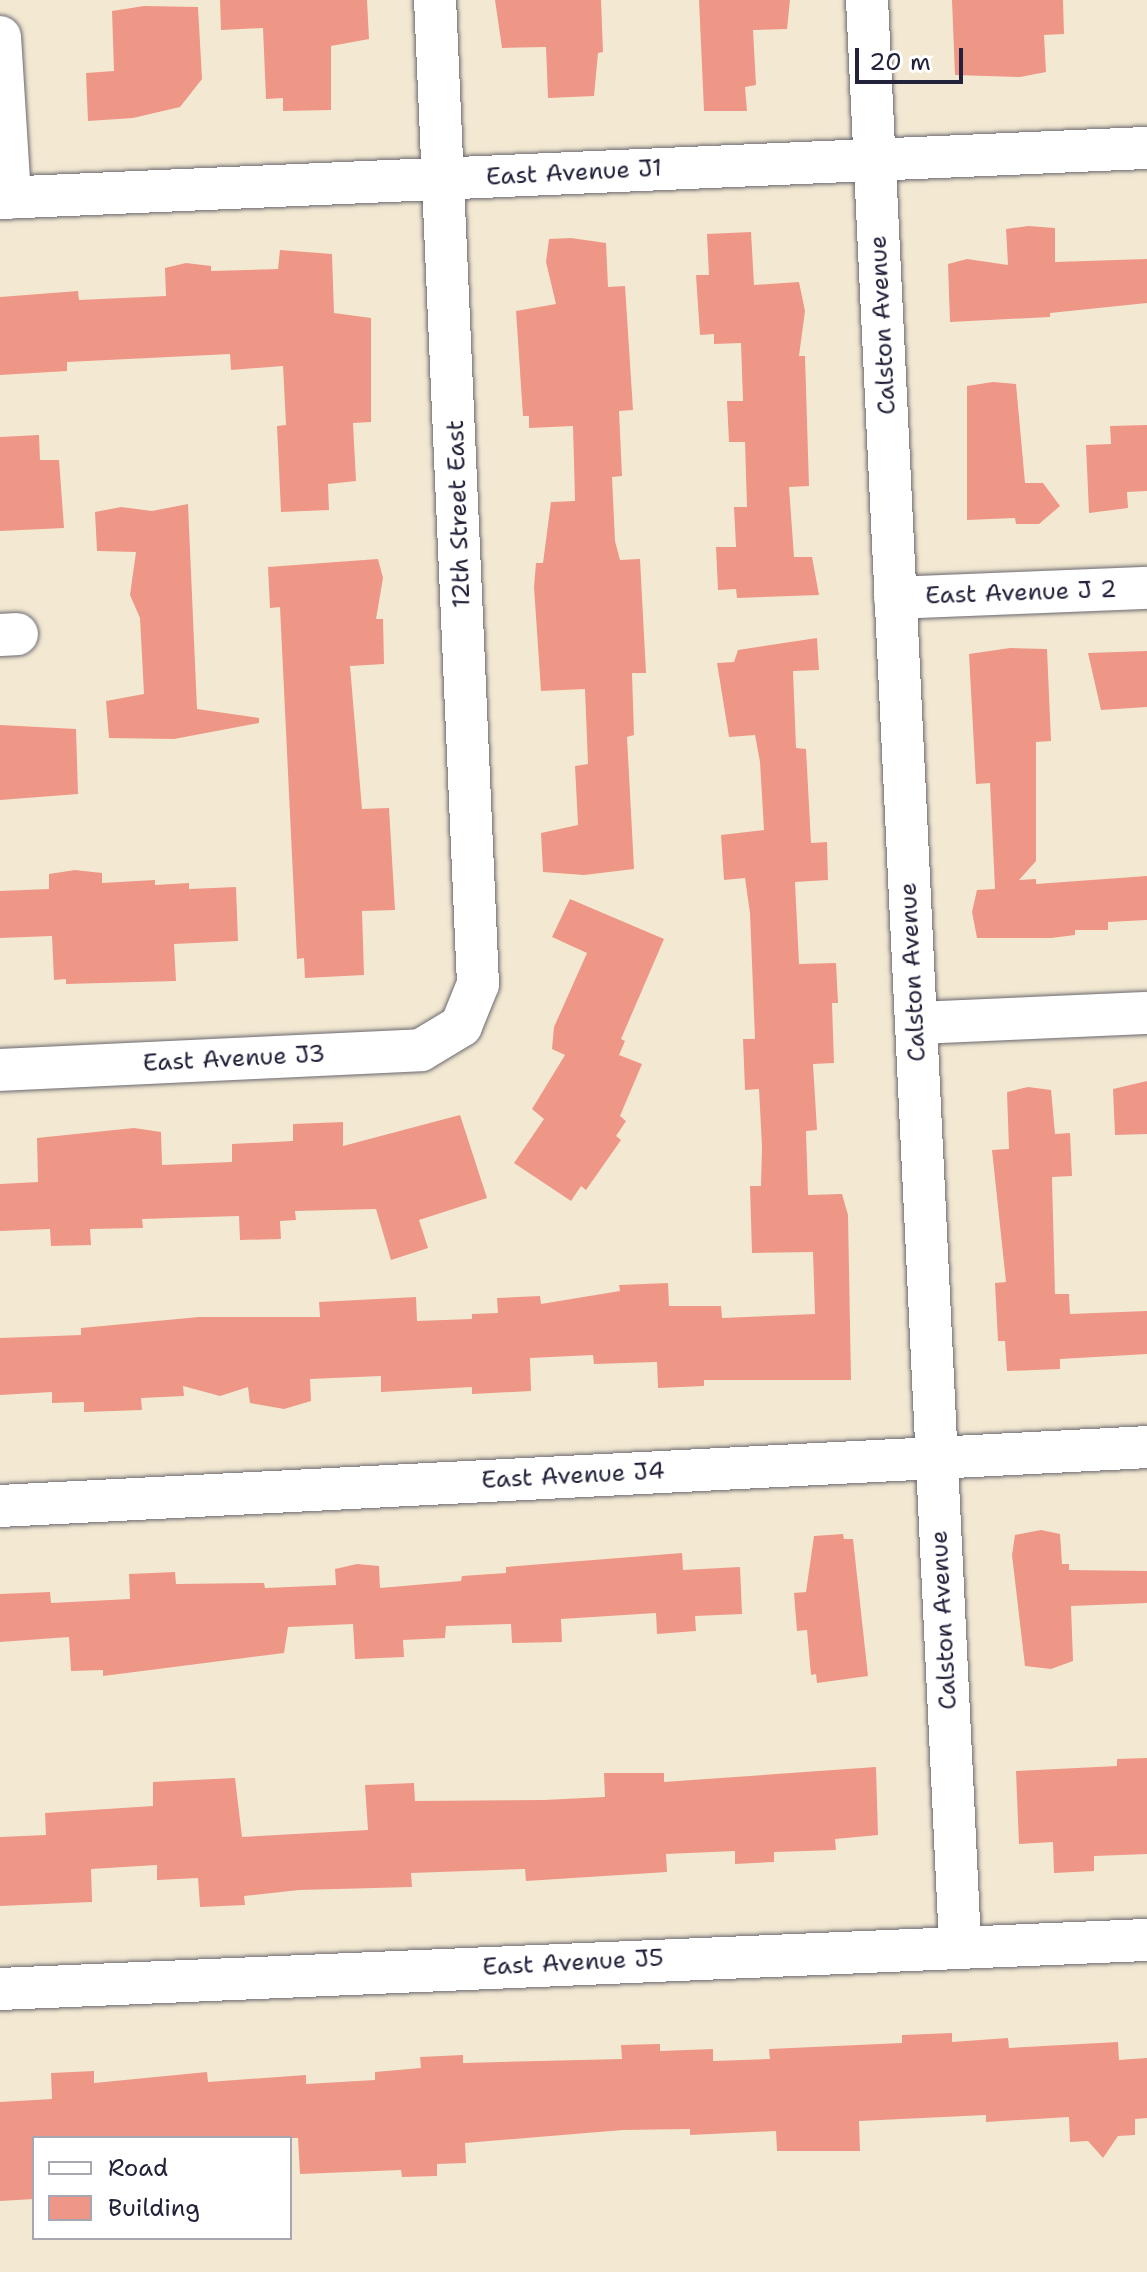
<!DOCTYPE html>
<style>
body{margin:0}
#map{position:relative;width:1147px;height:2272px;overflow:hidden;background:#f3e9d2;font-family:"Shantell Sans",sans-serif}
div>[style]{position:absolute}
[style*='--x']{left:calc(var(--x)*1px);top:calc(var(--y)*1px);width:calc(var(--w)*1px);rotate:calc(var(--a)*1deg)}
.building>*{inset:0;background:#ee9786}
.roads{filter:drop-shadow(0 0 2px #6b6870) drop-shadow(0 0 2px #6b6870)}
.minor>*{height:42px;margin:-21px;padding:0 21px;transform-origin:21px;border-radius:21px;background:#fff}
span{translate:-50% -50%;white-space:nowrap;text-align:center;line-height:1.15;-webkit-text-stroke:7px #fff;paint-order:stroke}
.street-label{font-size:24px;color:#22223b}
.legend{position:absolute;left:32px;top:2136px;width:260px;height:104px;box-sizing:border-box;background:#fff;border:2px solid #a7a7b1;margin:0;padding:10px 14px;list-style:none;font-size:24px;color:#22223b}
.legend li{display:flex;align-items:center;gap:16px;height:40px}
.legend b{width:40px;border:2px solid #a7a7b1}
.scale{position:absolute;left:855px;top:48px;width:108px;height:36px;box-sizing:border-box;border:4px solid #22223b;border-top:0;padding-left:10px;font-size:24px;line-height:28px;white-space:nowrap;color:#22223b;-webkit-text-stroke:6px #fff;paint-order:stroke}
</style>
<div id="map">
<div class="building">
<i style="clip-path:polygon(220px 0,367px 0,369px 39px,331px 46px,331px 110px,283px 111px,283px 98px,266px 99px,263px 28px,221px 30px)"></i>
<i style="clip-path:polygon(495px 0,601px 0,603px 52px,598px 53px,594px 96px,548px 98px,546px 47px,502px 48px)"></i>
<i style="clip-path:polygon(699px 0,790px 0,787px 29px,753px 30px,756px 85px,745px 87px,747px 111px,704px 111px)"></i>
<i style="clip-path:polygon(952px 0,1063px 0,1064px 34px,1044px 35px,1046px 72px,1020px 77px,955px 75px)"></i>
<i style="clip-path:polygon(144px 6px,198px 7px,202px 79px,180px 107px,133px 118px,88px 121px,86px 73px,114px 71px,112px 11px)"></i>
<i style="clip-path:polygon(1028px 226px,1055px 228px,1055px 262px,1147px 259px,1147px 303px,1050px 313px,1050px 317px,950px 322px,948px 264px,967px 259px,1008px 265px,1006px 229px)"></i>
<i style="clip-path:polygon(751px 232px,754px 285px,799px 282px,805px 311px,799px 356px,805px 356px,809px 486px,789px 487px,794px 557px,812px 557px,819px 595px,737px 598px,736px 589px,718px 590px,716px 547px,736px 547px,734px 507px,747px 507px,745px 442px,729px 442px,727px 401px,743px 401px,741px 343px,714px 344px,714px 334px,700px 335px,696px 275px,709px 275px,707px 234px)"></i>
<i style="clip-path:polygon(571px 238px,606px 243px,608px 287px,625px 286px,633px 410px,619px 411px,622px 476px,612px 477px,615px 541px,620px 560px,640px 559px,646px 673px,632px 673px,634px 735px,627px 737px,634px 869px,584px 875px,543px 872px,541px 833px,578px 825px,575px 766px,588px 764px,585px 689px,541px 691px,534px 587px,536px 563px,543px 563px,551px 502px,575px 501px,573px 426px,529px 428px,529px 416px,523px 416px,516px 311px,556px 304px,546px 262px,549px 239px)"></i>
<i style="clip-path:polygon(280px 250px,332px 254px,334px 313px,371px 318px,371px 422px,353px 423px,356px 481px,328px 484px,329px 510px,281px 512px,277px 426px,286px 425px,283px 366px,231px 370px,230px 354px,67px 362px,67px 371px,0 375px,0 297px,78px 291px,79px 300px,166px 296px,165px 268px,186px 263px,211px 266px,211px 271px,278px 269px)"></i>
<i style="clip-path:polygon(993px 382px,1016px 384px,1025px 483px,1043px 483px,1060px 506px,1039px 524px,1016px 524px,1015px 518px,967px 520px,967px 386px)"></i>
<i style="clip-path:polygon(1147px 425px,1147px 491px,1127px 492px,1128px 508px,1089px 513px,1086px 445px,1111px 444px,1110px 426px)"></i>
<i style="clip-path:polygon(39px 435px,40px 460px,59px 460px,64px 528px,0 531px,0 437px)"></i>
<i style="clip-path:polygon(188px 504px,197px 709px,259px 718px,259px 723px,174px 739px,109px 738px,106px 701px,144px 694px,140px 618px,130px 595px,136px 552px,97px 551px,95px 512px,121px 507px,152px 511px)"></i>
<i style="clip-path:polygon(378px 559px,383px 578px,376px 619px,383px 619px,384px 664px,350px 666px,362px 809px,389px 808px,395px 910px,362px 911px,364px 975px,305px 978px,304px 958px,297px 959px,280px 607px,270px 608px,268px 567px)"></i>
<i style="clip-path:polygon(817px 638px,819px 670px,793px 671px,796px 748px,806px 749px,811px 843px,827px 842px,828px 880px,795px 882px,799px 964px,836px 963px,838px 1003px,832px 1003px,834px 1063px,813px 1064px,817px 1130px,806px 1131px,808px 1195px,842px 1194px,848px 1215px,851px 1380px,704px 1380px,704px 1386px,658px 1388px,657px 1362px,594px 1364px,593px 1355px,530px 1358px,531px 1391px,472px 1394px,472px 1387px,381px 1392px,381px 1376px,310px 1379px,311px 1401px,284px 1409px,250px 1403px,248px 1387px,220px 1396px,183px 1386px,184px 1396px,141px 1398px,142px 1410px,84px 1412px,84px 1402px,52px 1403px,52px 1392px,0 1395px,0 1338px,81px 1335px,81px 1328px,199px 1317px,320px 1317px,319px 1302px,416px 1297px,417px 1321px,472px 1319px,472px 1314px,498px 1313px,497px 1298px,540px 1296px,541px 1304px,620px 1291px,619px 1285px,668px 1283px,669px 1306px,721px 1306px,722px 1318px,815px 1314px,813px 1252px,752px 1253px,750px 1186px,761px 1186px,762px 1146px,759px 1089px,745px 1090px,743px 1039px,755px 1039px,750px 913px,745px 878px,724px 880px,721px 835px,764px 830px,760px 762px,755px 735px,729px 737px,717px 663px,734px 662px,738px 650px)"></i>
<i style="clip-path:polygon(1010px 648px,1047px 649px,1051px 741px,1036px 742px,1036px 861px,1019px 880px,1036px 879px,1036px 884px,1147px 876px,1147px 920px,1108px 922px,1108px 930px,1075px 930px,1075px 935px,1051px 938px,977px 938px,972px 912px,977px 890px,995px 889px,990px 783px,976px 784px,969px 654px)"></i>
<i style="clip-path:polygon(1147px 651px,1147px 707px,1101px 710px,1088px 653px)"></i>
<i style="clip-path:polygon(0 725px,76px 729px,78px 794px,0 800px)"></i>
<i style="clip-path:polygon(75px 870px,102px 873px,102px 883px,155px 880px,155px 885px,189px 883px,189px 889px,236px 887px,238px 941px,174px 944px,176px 981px,66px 984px,66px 979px,54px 980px,52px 936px,0 938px,0 891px,49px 889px,49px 874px)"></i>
<i style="clip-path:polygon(570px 899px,664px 939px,621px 1039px,625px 1041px,619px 1055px,642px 1064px,620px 1116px,626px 1121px,616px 1136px,621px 1140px,586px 1190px,581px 1186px,571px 1201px,514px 1163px,544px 1119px,532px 1109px,565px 1055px,552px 1049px,554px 1027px,587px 953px,552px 937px)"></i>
<i style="clip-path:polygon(1147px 1081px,1147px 1134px,1115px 1135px,1113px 1089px)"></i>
<i style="clip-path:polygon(1028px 1087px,1051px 1090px,1055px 1134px,1070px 1133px,1072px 1176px,1052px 1177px,1055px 1294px,1069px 1294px,1070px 1314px,1147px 1311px,1147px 1354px,1060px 1359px,1060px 1369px,1007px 1371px,1005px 1341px,998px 1341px,995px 1283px,1006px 1282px,992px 1150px,1009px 1149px,1007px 1092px)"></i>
<i style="clip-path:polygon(460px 1115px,487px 1198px,419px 1220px,428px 1248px,391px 1260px,376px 1209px,295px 1211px,296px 1220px,280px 1221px,281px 1239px,240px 1240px,239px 1216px,142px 1219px,143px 1228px,90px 1229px,91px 1245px,51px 1246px,50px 1229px,0 1231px,0 1184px,38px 1182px,37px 1138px,134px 1128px,161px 1132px,162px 1165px,232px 1162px,232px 1144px,293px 1141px,293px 1124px,343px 1122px,343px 1146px)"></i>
<i style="clip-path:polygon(1041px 1530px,1060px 1534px,1062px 1564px,1069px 1564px,1069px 1570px,1147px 1571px,1147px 1603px,1071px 1606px,1073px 1661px,1051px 1669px,1025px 1666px,1012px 1555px,1015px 1535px)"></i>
<i style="clip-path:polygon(843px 1534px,844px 1539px,853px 1539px,868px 1676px,817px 1683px,816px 1674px,811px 1675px,807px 1630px,797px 1631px,794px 1593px,806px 1592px,814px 1536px)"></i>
<i style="clip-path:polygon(682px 1553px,683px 1570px,740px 1567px,742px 1614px,695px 1616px,696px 1631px,657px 1634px,656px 1613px,561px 1619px,562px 1642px,512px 1643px,511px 1624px,446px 1626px,445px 1638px,403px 1640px,404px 1657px,355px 1659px,353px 1624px,288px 1627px,284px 1653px,103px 1676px,103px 1670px,71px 1671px,69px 1637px,0 1642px,0 1594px,50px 1592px,51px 1603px,130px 1599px,129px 1574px,175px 1572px,176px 1584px,264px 1583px,265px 1588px,336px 1585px,335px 1569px,357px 1564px,379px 1566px,380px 1588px,461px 1581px,462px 1576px,506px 1573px,506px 1567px)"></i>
<i style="clip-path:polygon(1147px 1758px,1147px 1854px,1094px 1856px,1094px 1871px,1054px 1873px,1053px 1842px,1019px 1844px,1016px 1771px,1117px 1766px,1117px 1759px)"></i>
<i style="clip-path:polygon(876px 1767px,878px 1835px,835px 1839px,836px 1850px,774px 1852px,774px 1862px,735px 1864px,735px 1851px,666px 1854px,667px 1872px,526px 1881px,525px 1869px,411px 1873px,412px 1887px,299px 1890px,244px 1896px,245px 1905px,200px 1907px,198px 1878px,157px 1880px,157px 1865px,91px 1869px,92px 1902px,0 1906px,0 1837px,46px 1835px,45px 1813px,153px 1806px,153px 1782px,235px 1778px,242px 1837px,368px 1830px,365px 1785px,414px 1783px,415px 1801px,544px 1800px,605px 1797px,604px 1773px,664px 1773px,664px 1782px)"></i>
<i style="clip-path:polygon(952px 2033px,952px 2042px,1008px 2038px,1009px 2048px,1118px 2042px,1119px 2060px,1147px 2058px,1147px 2118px,1135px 2119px,1135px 2135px,1118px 2136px,1103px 2158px,1088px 2141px,1070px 2142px,1069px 2117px,986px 2122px,986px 2115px,859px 2121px,860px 2151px,777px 2151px,776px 2131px,690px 2135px,690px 2129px,623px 2130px,465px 2143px,466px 2163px,437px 2164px,437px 2176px,402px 2177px,401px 2170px,300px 2174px,298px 2138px,34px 2138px,34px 2199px,0 2201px,0 2102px,52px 2099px,51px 2073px,94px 2071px,94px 2083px,207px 2072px,208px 2082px,306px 2075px,306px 2084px,375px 2080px,375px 2072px,421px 2068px,420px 2057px,463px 2055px,463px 2063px,622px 2059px,621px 2045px,660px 2044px,660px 2051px,713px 2049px,713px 2061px,770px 2059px,769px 2049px,902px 2043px,902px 2035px)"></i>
</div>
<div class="roads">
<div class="minor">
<i style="--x:867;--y:0;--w:1947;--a:87.26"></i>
<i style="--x:0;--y:37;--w:161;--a:86.4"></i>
<i style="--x:0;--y:198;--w:1148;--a:-2.5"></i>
<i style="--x:895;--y:598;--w:252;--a:-2.3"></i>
<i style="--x:0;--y:635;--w:17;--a:-3"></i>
<i style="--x:916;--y:1023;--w:231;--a:-2.5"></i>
<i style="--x:0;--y:1070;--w:421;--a:-2.7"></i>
<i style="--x:421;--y:1050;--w:47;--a:-31"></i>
<i style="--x:461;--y:1026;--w:45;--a:-68"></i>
<i style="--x:478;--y:984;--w:985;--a:-92.5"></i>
<i style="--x:0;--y:1506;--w:1149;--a:-2.94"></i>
<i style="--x:0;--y:1989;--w:1148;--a:-2.45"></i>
</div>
</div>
<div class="street-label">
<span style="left:574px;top:173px;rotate:-3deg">East Avenue J1</span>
<span style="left:883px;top:325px;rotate:-93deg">Calston Avenue</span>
<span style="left:459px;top:514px;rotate:-92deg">12th Street East</span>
<span style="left:1021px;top:593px;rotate:-2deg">East Avenue J 2</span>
<span style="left:913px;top:972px;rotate:-93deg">Calston Avenue</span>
<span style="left:234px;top:1059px;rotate:-3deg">East Avenue J3</span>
<span style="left:573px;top:1476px;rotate:-3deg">East Avenue J4</span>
<span style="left:944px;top:1620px;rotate:-93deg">Calston Avenue</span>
<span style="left:573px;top:1963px;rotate:-3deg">East Avenue J5</span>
</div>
<ul class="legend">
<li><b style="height:10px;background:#fff"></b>Road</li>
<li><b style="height:22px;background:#ee9786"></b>Building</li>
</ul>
<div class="scale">20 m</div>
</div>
